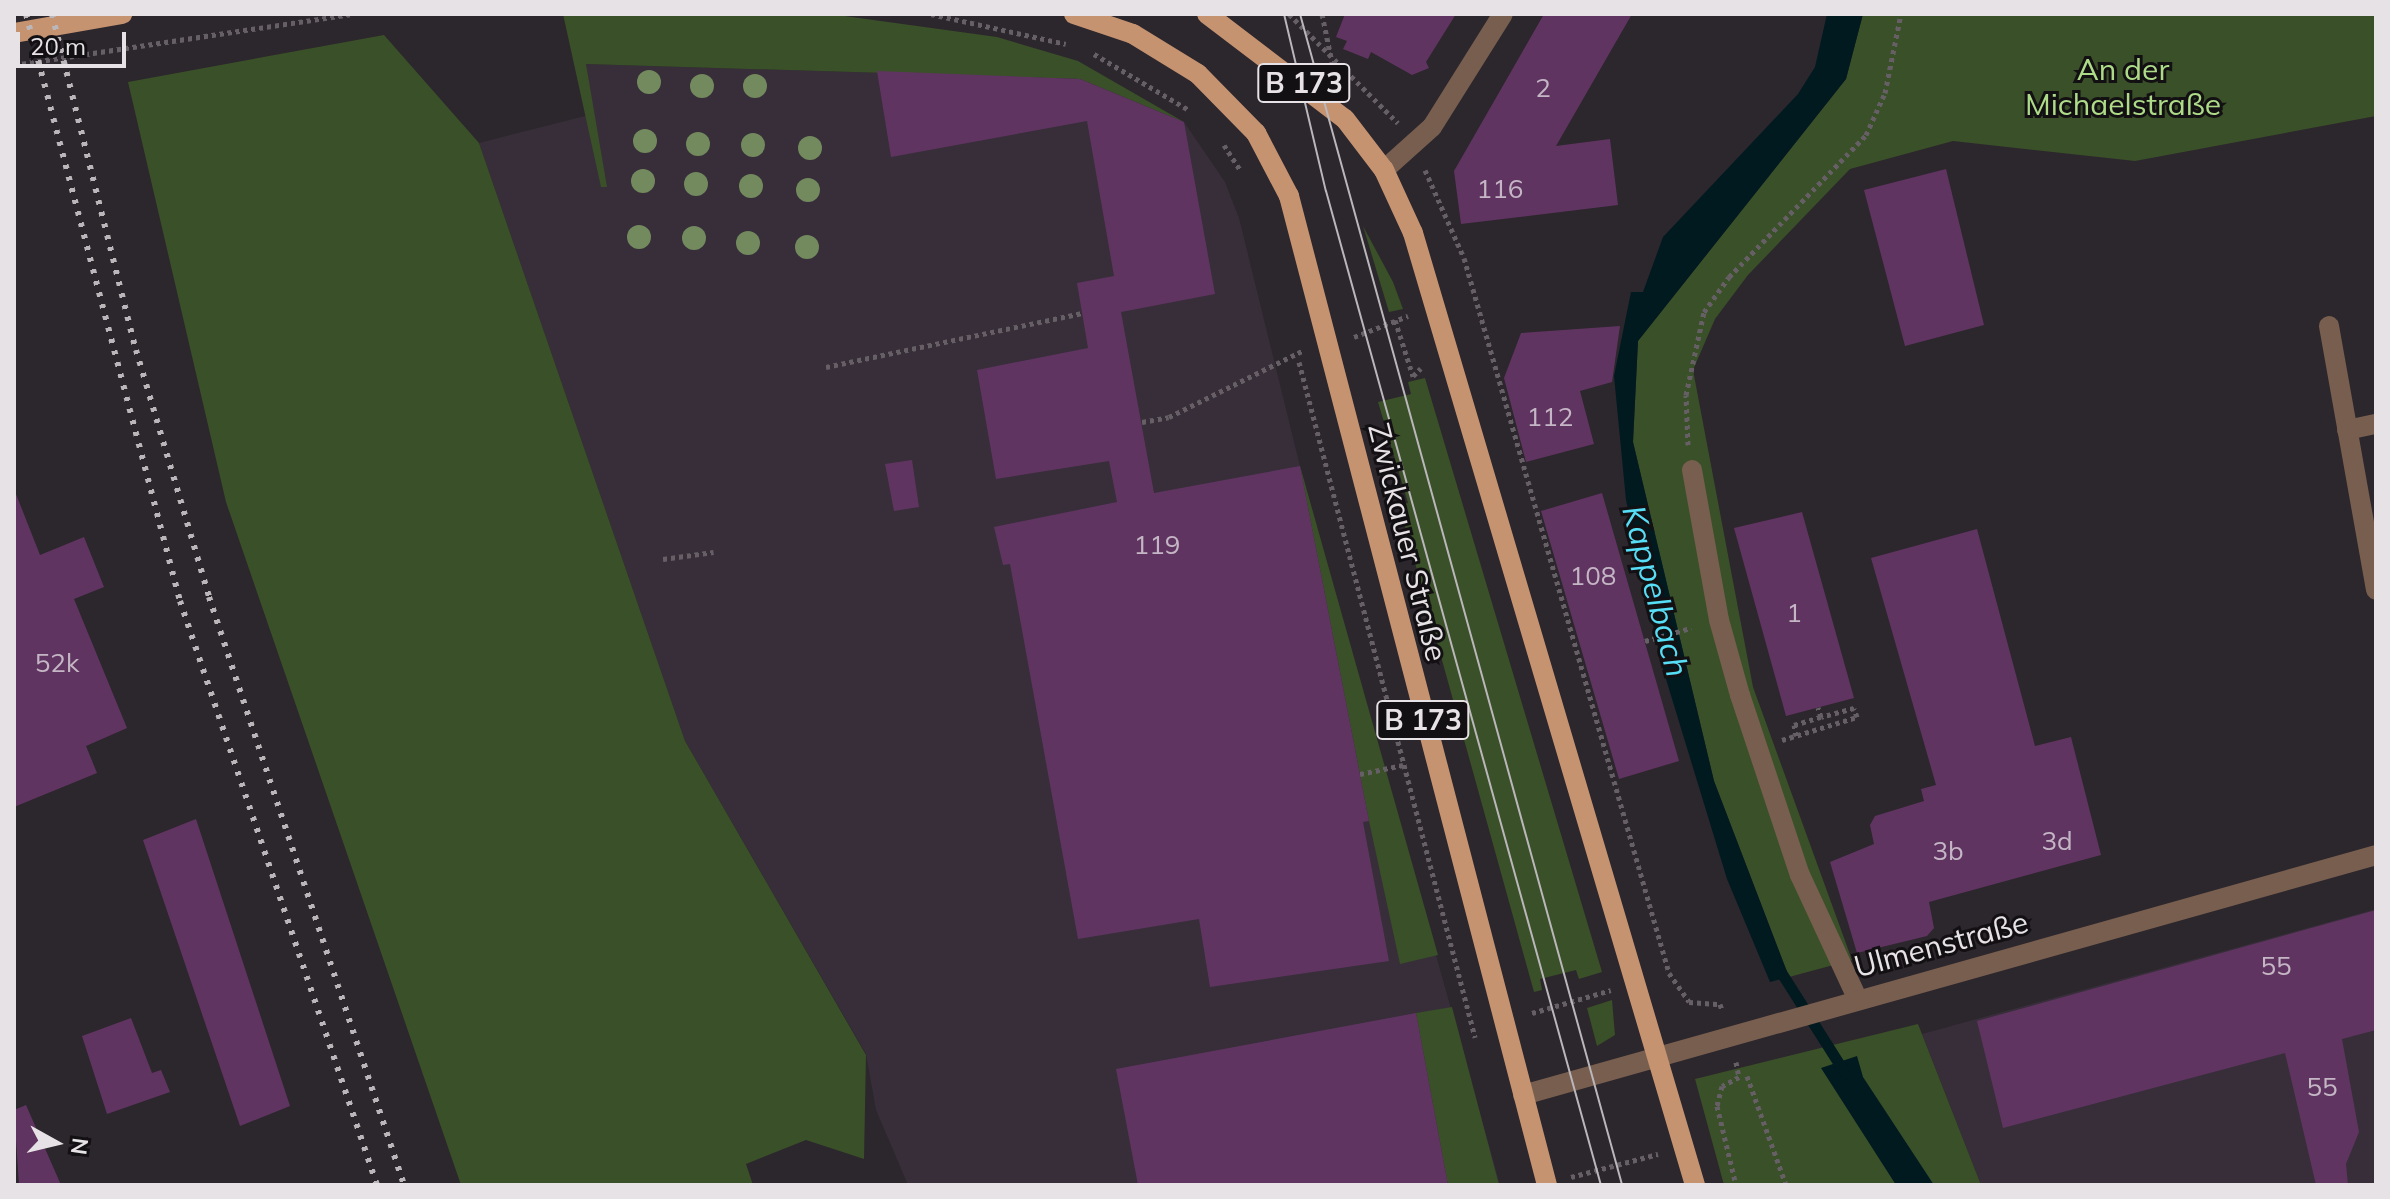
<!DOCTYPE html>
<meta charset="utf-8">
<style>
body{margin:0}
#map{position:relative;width:2390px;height:1199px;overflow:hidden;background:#2c262d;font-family:Mulish,sans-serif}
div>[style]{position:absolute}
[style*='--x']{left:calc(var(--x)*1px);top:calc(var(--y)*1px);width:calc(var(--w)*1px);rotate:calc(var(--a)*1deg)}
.built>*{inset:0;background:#372e39}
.green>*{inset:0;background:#3a5028}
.water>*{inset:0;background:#001a20}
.stream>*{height:11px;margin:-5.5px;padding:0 5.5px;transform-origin:5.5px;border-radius:5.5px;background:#001a20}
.building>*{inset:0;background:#603461}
.path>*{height:5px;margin-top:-2.5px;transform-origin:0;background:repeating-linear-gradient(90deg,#666066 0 4px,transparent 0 8px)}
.minor>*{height:20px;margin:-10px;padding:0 10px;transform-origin:10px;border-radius:10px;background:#775e4e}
.major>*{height:20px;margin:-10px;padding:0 10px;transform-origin:10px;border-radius:10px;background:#c69371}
.tram>*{height:2px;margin:-1px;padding:0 1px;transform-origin:1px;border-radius:1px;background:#bab6ba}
.rail>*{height:6px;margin-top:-3px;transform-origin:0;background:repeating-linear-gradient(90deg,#bab6ba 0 4px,transparent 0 12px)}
.trees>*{width:24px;height:24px;margin:-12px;border-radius:50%;background:#738a5e}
span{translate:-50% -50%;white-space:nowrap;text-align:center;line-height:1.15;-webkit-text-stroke:6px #131013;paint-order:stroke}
.number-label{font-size:26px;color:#c4b6c5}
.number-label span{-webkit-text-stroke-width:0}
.shield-label span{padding:2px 6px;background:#131013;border:2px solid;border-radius:6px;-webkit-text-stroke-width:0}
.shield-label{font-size:28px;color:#e6e2e6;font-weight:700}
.park-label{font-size:30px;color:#addb87}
.street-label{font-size:30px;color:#e6e2e6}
.water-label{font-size:32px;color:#56def6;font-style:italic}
.frame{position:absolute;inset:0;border:16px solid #e6e2e6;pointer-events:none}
.north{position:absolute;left:16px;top:1103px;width:80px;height:80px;-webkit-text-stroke:6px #131013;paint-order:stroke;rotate:98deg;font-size:22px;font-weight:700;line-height:32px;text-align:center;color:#e6e2e6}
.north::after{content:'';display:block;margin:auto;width:28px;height:36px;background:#e6e2e6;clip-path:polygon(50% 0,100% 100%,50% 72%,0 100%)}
.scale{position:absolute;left:16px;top:32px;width:110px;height:36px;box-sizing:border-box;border:4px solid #e6e2e6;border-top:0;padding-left:10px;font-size:24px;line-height:28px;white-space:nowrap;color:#e6e2e6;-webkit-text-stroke:6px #131013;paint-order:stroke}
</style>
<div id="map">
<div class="built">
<i style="clip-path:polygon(586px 64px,1080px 79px,1184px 122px,1225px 182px,1239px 218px,1300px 466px,1500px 1185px,908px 1185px,876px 1110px,866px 1054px,685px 741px,479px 143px,593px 114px)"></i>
<i style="clip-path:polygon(2376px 909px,2376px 1185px,1981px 1185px,1922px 1034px)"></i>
</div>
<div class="green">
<i style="clip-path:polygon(563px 14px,830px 14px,997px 37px,1078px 61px,1184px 122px,1080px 79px,586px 64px,607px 187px,601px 187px)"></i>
<i style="clip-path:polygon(1863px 14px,2376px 14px,2376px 116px,2135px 161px,1953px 141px,1850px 169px,1748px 275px,1715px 319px,1693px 370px,1753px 687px,1852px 960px,1789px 977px,1714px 781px,1633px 442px,1638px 341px,1846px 79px)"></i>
<i style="clip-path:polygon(384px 35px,479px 143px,685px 741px,866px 1055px,864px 1159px,806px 1140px,746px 1164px,753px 1185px,461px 1185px,226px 502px,128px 82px)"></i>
<i style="clip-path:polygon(1363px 226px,1393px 282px,1403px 309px,1389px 312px)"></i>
<i style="clip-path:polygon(1425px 378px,1602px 972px,1579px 979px,1576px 970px,1540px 979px,1542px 990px,1534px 992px,1399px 505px,1408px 503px,1378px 402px,1411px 394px,1408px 382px)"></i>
<i style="clip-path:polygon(1300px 466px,1438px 955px,1400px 964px,1369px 821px)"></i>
<i style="clip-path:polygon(1612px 1000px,1615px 1035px,1597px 1046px,1587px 1008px)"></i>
<i style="clip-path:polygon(1452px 1007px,1499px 1185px,1448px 1185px,1416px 1013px)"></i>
<i style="clip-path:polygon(1918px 1024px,1981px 1185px,1724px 1185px,1695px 1079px)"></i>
</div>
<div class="water">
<i style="clip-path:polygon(1827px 14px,1863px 14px,1846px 79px,1638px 341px,1633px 442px,1714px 781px,1789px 977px,1770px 982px,1727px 879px,1662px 666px,1626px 500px,1614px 376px,1631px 292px,1643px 292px,1663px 237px,1798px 94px,1815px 67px)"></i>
<i style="clip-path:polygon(1857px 1056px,1863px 1077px,1934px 1185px,1896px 1185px,1821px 1068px)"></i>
</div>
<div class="stream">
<i style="--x:1777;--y:966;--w:127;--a:57.6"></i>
</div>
<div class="building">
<i style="clip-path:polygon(1345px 14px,1456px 14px,1426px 62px,1429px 68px,1412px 75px,1371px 52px,1368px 59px,1343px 49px,1347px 41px,1336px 37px)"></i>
<i style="clip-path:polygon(1544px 14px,1632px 14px,1556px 146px,1610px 139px,1618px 205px,1461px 224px,1454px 171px)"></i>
<i style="clip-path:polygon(877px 71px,1080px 79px,1184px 122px,1215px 294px,1121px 312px,1154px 493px,1300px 466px,1369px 821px,1363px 822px,1389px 961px,1210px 987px,1199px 919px,1078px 939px,1010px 564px,1003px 565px,994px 527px,1117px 502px,1109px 461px,996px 479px,977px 370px,1088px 348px,1077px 283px,1114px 276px,1087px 121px,891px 157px)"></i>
<i style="clip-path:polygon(1946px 169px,1984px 325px,1905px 346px,1864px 190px)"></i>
<i style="clip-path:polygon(1620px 326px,1612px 382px,1580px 391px,1594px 444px,1526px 462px,1504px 378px,1521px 333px)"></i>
<i style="clip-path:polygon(912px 460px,919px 507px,894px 511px,885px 464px)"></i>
<i style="clip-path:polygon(14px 489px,40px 555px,84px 537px,104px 587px,74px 599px,127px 728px,86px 746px,97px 773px,14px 807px)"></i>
<i style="clip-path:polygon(1602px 493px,1679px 761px,1619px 779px,1541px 511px)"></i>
<i style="clip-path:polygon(1802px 512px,1854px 698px,1786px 716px,1734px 528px)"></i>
<i style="clip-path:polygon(1977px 529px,2035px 746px,2071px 737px,2101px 855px,1929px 902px,1934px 928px,1927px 936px,1857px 953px,1830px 862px,1874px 844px,1870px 825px,1875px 816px,1924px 801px,1921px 789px,1936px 785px,1871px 558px)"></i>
<i style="clip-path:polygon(196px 819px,290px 1106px,240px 1126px,143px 840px)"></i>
<i style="clip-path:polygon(2376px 910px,2376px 1030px,2342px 1039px,2359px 1132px,2346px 1164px,2348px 1185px,2316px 1185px,2285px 1053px,2003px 1128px,1977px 1021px)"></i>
<i style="clip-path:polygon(1416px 1013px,1448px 1185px,1138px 1185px,1116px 1069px)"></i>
<i style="clip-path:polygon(131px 1018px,152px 1073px,161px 1070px,170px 1092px,107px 1114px,82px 1036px)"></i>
<i style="clip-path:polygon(26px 1105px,61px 1185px,19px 1185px,14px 1110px)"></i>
</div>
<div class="path">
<i style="--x:931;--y:14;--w:138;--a:12.5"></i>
<i style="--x:1289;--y:14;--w:154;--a:45"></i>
<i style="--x:1322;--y:14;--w:63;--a:78.2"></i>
<i style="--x:1094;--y:54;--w:110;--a:30.5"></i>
<i style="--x:14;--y:65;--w:340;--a:-8.6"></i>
<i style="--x:1224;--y:145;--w:30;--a:57"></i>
<i style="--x:1425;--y:170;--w:96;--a:66.1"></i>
<i style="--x:1464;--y:258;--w:744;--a:74"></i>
<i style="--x:1669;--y:973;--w:35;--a:55"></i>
<i style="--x:1689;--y:1002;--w:31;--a:4"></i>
<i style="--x:1720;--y:1004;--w:6;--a:72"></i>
<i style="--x:1395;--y:320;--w:59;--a:72.2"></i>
<i style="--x:1413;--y:376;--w:11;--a:-45"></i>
<i style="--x:1354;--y:337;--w:58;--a:-21.3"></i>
<i style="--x:1299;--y:362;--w:698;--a:75.39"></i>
<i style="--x:826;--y:367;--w:262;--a:-11.9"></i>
<i style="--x:1142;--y:422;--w:27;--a:-10"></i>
<i style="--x:1169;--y:417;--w:148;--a:-26.4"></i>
<i style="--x:1688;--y:445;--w:50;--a:-92.3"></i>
<i style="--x:1686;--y:395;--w:85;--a:-77.8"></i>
<i style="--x:1704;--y:312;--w:43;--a:-54.5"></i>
<i style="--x:1729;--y:277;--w:197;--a:-46"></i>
<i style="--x:1866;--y:135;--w:46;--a:-65.7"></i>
<i style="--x:1885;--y:93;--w:81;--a:-78.6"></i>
<i style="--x:663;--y:559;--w:51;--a:-7.8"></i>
<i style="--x:1645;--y:641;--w:48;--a:-15.8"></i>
<i style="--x:1796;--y:736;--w:11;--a:-100"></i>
<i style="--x:1794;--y:725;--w:28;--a:-17"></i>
<i style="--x:1782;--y:740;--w:78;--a:-17"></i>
<i style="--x:1857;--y:717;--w:9;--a:-108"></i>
<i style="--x:1854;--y:708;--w:34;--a:165"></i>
<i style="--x:1821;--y:717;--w:10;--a:-107"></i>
<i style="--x:1360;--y:774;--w:44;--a:-11.8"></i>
<i style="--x:1532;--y:1013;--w:82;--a:-16.2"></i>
<i style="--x:1736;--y:1062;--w:15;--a:79"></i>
<i style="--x:1739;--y:1077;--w:19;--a:152"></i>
<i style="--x:1722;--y:1086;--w:21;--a:104"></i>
<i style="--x:1717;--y:1106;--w:81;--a:76.5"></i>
<i style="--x:1747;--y:1076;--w:116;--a:70.3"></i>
<i style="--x:1571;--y:1177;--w:90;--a:-14.8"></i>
</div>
<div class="minor">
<i style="--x:1384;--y:170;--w:64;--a:-41.9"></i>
<i style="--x:1432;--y:127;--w:133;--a:-57.9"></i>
<i style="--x:2329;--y:326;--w:268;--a:79.9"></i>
<i style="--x:2347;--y:430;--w:30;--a:-12"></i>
<i style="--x:1692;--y:470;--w:152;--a:79.8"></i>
<i style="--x:1719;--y:620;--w:78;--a:74.4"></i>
<i style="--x:1740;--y:695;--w:190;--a:71.6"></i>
<i style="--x:1800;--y:875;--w:136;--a:65.1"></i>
<i style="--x:1523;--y:1095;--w:886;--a:-15.71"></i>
</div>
<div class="major">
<i style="--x:1074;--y:14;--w:62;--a:18.7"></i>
<i style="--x:1133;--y:34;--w:76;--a:31.6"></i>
<i style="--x:1198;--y:74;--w:83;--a:45.5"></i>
<i style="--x:1256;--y:133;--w:71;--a:62.4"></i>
<i style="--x:1289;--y:196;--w:1022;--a:75.38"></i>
<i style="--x:1207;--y:14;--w:173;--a:37.3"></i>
<i style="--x:1345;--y:119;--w:64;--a:52.6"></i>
<i style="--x:1384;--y:170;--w:69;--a:65.3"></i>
<i style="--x:1413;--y:233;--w:993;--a:73.5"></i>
<i style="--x:14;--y:33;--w:110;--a:-10"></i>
</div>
<div class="tram">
<i style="--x:1284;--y:14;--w:182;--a:76.7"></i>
<i style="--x:1326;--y:191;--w:1031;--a:74.54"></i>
<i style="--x:1300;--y:14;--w:1214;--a:74.62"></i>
</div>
<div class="rail">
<i style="--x:26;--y:14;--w:607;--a:75.3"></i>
<i style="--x:180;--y:601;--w:616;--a:71.36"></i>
<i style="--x:52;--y:14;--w:346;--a:76"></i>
<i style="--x:136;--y:350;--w:258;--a:73.5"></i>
<i style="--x:209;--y:597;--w:619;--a:71.65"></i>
</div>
<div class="trees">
<i style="left:649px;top:82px"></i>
<i style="left:702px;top:86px"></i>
<i style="left:755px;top:86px"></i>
<i style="left:645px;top:141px"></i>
<i style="left:698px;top:144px"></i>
<i style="left:753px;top:145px"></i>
<i style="left:810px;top:148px"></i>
<i style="left:643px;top:181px"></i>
<i style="left:696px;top:184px"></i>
<i style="left:751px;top:186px"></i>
<i style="left:808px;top:190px"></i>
<i style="left:639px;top:237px"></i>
<i style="left:694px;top:238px"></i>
<i style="left:748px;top:243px"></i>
<i style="left:807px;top:247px"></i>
</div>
<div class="number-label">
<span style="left:1543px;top:88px">2</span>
<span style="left:1500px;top:189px">116</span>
<span style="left:1550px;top:417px">112</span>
<span style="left:1157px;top:545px">119</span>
<span style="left:1593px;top:576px">108</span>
<span style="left:1794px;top:613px">1</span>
<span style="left:57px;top:663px">52k</span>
<span style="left:2057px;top:841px">3d</span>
<span style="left:1948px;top:851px">3b</span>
<span style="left:2276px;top:966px">55</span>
<span style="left:2322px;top:1087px">55</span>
</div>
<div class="shield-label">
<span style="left:1304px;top:83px">B 173</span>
<span style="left:1423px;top:720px">B 173</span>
</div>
<div class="park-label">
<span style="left:2123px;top:86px">An der<br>Michaelstraße</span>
</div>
<div class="street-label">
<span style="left:1408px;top:542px;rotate:76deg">Zwickauer Straße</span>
<span style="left:1941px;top:944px;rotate:-15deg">Ulmenstraße</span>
</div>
<div class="water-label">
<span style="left:1656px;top:591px;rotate:75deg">Kappelbach</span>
</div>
<div class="frame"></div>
<div class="north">N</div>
<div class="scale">20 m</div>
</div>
